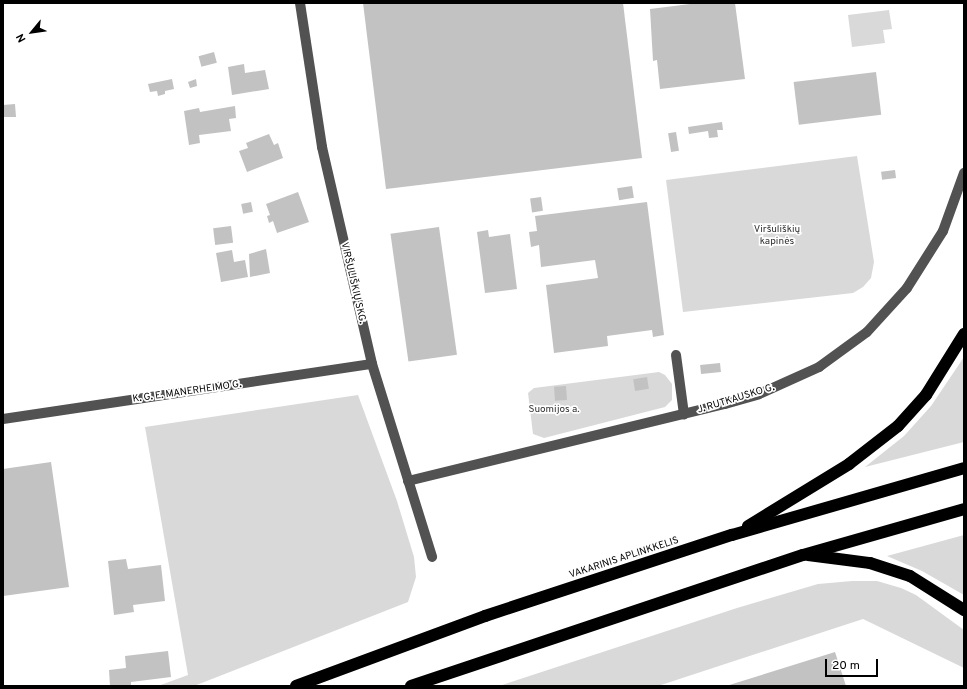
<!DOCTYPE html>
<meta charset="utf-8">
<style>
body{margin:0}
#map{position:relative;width:967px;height:689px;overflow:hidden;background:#fff;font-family:Overpass,sans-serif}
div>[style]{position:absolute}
.green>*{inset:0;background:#d9d9d9}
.building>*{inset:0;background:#c2c2c2;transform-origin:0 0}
.minor>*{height:10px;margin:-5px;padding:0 5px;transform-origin:5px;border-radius:5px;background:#525252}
.highway>*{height:12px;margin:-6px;padding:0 6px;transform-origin:6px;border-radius:6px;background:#000}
span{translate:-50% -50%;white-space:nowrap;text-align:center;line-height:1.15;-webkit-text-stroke:3.5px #fff;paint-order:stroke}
.park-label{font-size:10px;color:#303030}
.street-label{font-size:10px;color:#000}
.frame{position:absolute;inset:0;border:4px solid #000;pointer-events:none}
.north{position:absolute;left:12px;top:12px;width:40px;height:40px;-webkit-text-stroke:3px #fff;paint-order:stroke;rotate:241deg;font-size:11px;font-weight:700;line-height:16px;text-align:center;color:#000}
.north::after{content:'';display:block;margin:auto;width:14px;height:18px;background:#000;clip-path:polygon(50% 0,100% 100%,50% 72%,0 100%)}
.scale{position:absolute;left:825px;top:659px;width:53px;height:18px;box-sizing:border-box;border:2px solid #000;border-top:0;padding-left:5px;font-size:12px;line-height:14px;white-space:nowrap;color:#000;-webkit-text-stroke:3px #fff;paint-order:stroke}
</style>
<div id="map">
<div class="green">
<i style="clip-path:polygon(889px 10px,892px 29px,883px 30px,885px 43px,852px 47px,848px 15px)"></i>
<i style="clip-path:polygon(857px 156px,874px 262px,871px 278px,863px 287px,853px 293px,683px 312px,666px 180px)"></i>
<i style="clip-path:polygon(964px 357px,964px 442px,865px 467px,904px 436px,931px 406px)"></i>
<i style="clip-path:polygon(659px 372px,665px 375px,672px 384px,672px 400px,665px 407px,544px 438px,533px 434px,528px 393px,534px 388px)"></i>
<i style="clip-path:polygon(358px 395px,397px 501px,414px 557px,416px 577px,408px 602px,194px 686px,158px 686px,188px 675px,145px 427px)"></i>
<i style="clip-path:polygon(964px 535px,964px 595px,922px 571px,887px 556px)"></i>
<i style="clip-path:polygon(852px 581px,877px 581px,901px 588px,916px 595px,964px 630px,964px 668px,863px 619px,658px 686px,499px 686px,737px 608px,818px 584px)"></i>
</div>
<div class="building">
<i style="clip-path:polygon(363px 3px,623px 3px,642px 158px,386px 189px)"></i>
<i style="clip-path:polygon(698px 3px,735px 3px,745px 79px,660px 89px,657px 60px,653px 61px,650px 9px)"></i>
<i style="left:214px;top:52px;width:11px;height:16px;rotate:75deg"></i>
<i style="clip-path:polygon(244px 64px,245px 73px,265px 70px,269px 89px,232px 95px,228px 67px)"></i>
<i style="left:876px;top:72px;width:43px;height:83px;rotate:83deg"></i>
<i style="clip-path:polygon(172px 79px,174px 89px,165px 91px,165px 94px,158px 96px,157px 91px,150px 92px,148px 84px)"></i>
<i style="clip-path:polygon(196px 79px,197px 86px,190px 88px,188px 82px)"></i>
<i style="clip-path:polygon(15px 104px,16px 117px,3px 117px,3px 105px)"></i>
<i style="clip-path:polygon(235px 106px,236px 118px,229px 119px,231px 131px,199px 135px,200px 143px,189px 145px,184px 111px,199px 108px,200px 112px)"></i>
<i style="clip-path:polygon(722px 122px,723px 130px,717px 130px,718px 137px,709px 138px,708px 131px,689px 134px,688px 127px)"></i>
<i style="left:676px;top:132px;width:19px;height:8px;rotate:81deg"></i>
<i style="clip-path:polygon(269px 134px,274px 145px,278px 143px,283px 158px,247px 172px,239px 151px,248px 148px,246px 143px)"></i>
<i style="left:895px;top:170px;width:8px;height:14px;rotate:83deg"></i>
<i style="left:632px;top:186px;width:12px;height:15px;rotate:81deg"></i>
<i style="clip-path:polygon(298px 192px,309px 222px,277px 233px,273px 221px,269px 223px,267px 216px,270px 215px,266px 204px)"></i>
<i style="left:541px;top:197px;width:14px;height:11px;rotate:82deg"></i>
<i style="left:251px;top:202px;width:10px;height:10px;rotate:79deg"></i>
<i style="clip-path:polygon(647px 202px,664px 335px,653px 337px,652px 330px,607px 336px,608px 346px,554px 353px,546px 285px,598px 278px,595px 260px,541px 267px,539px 245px,531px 247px,529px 232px,537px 231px,535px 216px)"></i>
<i style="left:231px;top:226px;width:17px;height:18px;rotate:83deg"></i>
<i style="left:439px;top:227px;width:129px;height:49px;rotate:82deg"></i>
<i style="clip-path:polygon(488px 230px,489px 237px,510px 234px,517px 289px,485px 293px,477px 232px)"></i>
<i style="clip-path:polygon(266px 249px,270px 273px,250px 277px,249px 254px)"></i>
<i style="clip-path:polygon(232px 250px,234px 262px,245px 260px,248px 277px,221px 282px,216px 253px)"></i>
<i style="left:720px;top:363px;width:9px;height:20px;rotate:84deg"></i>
<i style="left:647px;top:377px;width:12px;height:14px;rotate:81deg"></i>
<i style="left:566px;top:386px;width:14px;height:12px;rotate:86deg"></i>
<i style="clip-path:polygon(51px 462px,69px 587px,3px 596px,3px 469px)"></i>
<i style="clip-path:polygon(126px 559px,128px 569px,161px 565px,165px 601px,133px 605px,134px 612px,114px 615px,108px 561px)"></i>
<i style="clip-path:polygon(168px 651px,171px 677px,131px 682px,131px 686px,110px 686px,109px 670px,126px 668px,125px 656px)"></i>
<i style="clip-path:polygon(835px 652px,846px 686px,726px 686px)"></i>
</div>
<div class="minor">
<i style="left:300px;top:3px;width:146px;rotate:81.3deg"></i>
<i style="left:322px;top:147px;width:223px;rotate:77deg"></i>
<i style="left:372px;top:364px;width:202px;rotate:72.7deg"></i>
<i style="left:676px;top:355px;width:60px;rotate:82.3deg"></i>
<i style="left:3px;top:419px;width:373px;rotate:-8.5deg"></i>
<i style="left:408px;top:481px;width:326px;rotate:-13.7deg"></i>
<i style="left:725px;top:404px;width:35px;rotate:-16deg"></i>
<i style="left:759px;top:394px;width:66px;rotate:-24.2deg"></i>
<i style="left:819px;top:367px;width:59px;rotate:-36.1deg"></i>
<i style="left:867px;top:332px;width:59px;rotate:-47.7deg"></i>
<i style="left:907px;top:288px;width:67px;rotate:-57.7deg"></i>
<i style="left:943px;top:231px;width:62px;rotate:-70.1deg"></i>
</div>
<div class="highway">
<i style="left:748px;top:526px;width:119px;rotate:-31.5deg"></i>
<i style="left:849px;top:464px;width:62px;rotate:-37.8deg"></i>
<i style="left:898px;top:426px;width:42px;rotate:-47.9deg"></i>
<i style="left:926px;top:395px;width:72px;rotate:-58.1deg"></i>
<i style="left:808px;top:555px;width:63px;rotate:7.4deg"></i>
<i style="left:870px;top:563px;width:42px;rotate:18deg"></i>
<i style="left:910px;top:576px;width:64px;rotate:32.2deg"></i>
<i style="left:296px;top:686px;width:202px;rotate:-20.3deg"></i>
<i style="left:485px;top:616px;width:260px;rotate:-18.2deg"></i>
<i style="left:732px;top:535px;width:241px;rotate:-16.1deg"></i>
<i style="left:411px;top:686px;width:413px;rotate:-18.5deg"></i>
<i style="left:803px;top:555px;width:167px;rotate:-15.9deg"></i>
</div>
<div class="park-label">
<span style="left:777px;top:235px">Viršuliškių<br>kapinės</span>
<span style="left:554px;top:410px">Suomijos a.</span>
</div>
<div class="street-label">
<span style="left:353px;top:283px;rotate:77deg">VIRŠULIŠKIŲ SKG.</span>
<span style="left:187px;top:392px;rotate:-8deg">K. G. E. MANERHEIMO G.</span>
<span style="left:736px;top:399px;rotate:-17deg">J. RUTKAUSKO G.</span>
<span style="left:624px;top:558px;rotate:-18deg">VAKARINIS APLINKKELIS</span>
</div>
<div class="frame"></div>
<div class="north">N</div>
<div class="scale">20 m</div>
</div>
